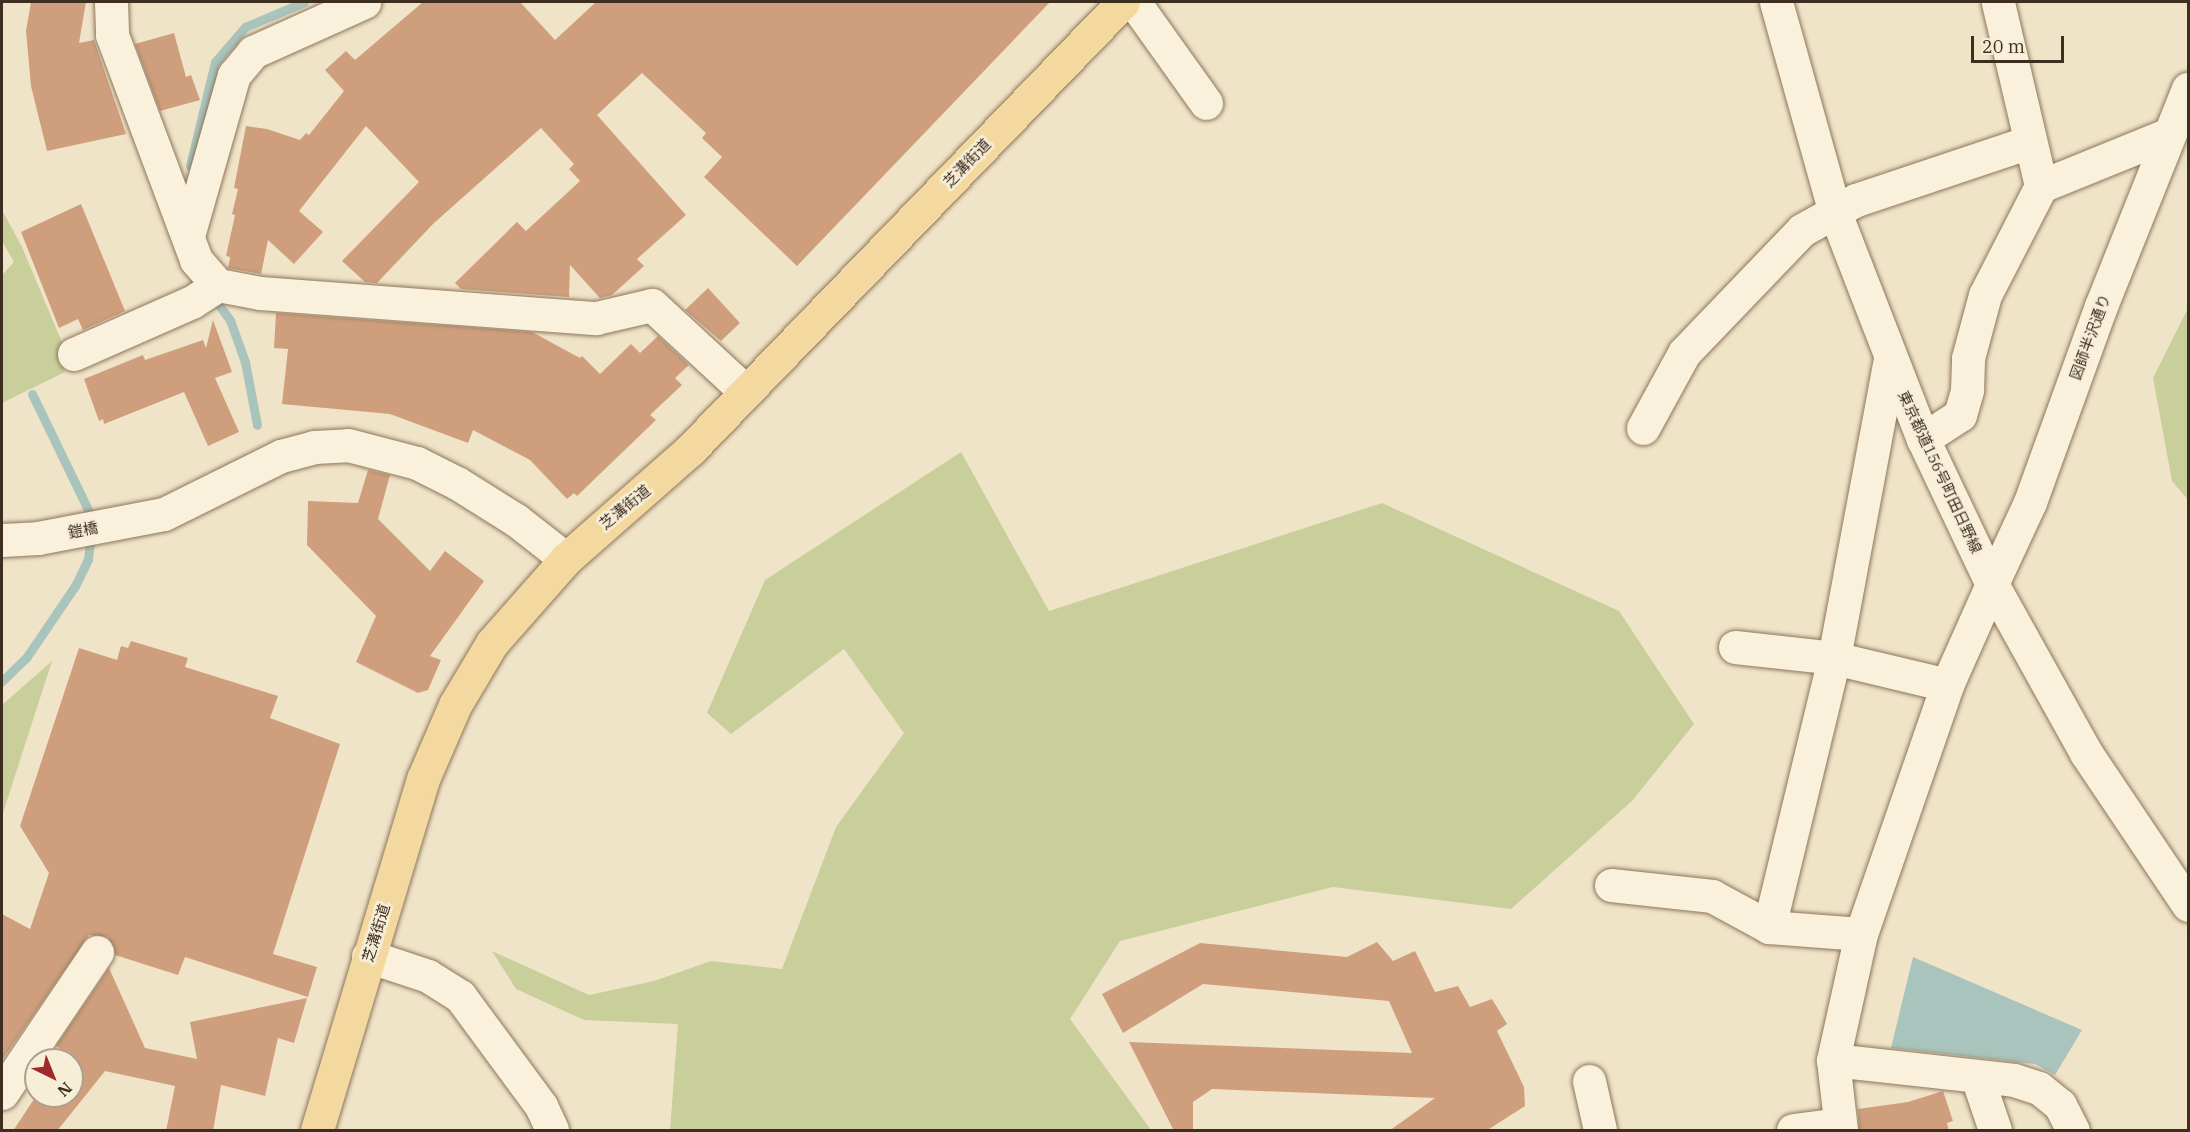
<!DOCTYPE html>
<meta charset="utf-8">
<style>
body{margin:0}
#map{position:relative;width:2190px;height:1132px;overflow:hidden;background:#f0e4c8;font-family:"IBM Plex Serif","Noto Sans JP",serif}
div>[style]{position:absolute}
.green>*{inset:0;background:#c9cf9b}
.water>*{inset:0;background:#a9c4bc}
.stream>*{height:9px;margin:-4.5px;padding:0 4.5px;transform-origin:4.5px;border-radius:4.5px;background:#a9c4bc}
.building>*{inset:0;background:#cf9f7d}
.roads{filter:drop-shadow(0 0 2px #8d765c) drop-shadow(0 0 2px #8d765c)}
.minor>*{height:33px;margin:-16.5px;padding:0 16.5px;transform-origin:16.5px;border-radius:16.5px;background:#faf1dc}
.tertiary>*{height:33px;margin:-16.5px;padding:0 16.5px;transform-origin:16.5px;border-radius:16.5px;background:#faf1dc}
.secondary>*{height:33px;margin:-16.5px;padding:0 16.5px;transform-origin:16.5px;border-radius:16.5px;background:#faf1dc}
.primary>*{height:33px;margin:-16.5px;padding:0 16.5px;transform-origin:16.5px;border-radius:16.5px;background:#f3d9a0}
span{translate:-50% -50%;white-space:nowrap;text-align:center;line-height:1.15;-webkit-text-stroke:5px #f7eed8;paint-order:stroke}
.street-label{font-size:15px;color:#3d2e20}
.frame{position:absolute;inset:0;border:3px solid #3d2e20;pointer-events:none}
.north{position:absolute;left:24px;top:1048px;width:60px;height:60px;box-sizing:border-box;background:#f7eed8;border:2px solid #ada18e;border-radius:50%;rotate:137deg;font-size:16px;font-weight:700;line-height:24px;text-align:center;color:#3d2e20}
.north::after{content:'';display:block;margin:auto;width:21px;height:27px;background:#9e2a2b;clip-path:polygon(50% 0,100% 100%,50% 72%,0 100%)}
.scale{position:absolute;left:1971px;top:36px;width:93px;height:27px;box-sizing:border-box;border:3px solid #3d2e20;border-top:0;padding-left:8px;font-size:18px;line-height:21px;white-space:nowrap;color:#3d2e20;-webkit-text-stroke:4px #f7eed8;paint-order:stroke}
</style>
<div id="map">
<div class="green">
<i style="clip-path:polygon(2px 210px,22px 247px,64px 347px,59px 352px,65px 372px,2px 403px,2px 275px,14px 262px,2px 241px)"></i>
<i style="clip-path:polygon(2188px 308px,2188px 500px,2172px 481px,2153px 378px)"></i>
<i style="clip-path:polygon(961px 452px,1049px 611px,1382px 503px,1619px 611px,1694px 724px,1632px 801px,1511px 909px,1333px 887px,1120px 941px,1070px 1019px,1151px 1130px,670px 1130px,678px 1024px,584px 1020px,516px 989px,492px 951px,589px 995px,654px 981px,711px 961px,782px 969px,836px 827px,904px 733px,844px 649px,731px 734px,707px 713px,765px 580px)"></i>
<i style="clip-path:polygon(52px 661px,2px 816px,2px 705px)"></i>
</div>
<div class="water">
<i style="clip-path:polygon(1913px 957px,2082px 1030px,2055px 1075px,2035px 1064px,1891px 1048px)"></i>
</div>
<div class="stream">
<i style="left:190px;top:166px;width:107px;rotate:-76.5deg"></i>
<i style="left:215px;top:62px;width:46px;rotate:-49.4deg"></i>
<i style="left:245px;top:27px;width:64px;rotate:-23deg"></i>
<i style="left:219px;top:305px;width:19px;rotate:54deg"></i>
<i style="left:230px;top:320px;width:45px;rotate:70.3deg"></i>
<i style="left:245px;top:362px;width:64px;rotate:79.2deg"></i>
<i style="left:2px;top:681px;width:33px;rotate:-44deg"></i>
<i style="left:26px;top:658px;width:87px;rotate:-55.8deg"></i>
<i style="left:75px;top:586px;width:30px;rotate:-64deg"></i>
<i style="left:88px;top:559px;width:39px;rotate:-83deg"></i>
<i style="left:93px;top:520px;width:140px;rotate:-115.8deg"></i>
</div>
<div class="building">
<i style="clip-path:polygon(31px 2px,86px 2px,79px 43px,94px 40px,126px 134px,47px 151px,31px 86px,26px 31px)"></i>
<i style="clip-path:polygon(423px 2px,520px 2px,555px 40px,596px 2px,1050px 2px,797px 266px,704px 177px,722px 157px,702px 138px,706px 133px,642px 73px,597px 115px,686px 215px,637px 259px,644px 266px,612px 295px,600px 298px,570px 265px,569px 297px,461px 289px,455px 283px,517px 222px,526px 231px,580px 181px,569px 169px,574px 164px,541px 128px,434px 223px,377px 283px,365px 282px,342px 261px,419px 182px,366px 126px,299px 211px,323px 232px,294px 264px,268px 240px,261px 274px,228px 268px,230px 257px,226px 256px,235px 215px,232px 214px,238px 189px,234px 188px,246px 126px,267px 129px,300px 140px,306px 133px,309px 135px,344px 91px,325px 70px,346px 51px,355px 60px)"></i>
<i style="clip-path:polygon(174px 33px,186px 77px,191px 75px,200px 100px,160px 111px,135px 44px)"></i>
<i style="clip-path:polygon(81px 204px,125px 311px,83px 330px,78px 319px,59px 328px,21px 232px)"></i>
<i style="clip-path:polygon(708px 288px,740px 323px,721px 341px,685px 310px)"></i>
<i style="clip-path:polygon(276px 313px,532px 332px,580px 358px,582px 356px,600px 374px,631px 344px,640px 353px,658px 336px,689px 365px,675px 378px,682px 385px,650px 415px,656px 420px,577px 496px,574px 493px,567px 499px,530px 460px,473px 430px,468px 443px,390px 414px,282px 404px,288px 349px,274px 348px)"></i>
<i style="clip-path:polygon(213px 320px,232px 372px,215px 378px,239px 432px,208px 446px,184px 392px,104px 424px,103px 419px,99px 421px,84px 379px,143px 355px,145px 360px,203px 340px,206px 348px)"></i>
<i style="clip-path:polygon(368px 470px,390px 475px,378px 519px,430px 571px,445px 551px,484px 581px,430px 656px,441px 660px,428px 690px,418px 693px,356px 662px,376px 616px,307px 545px,308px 501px,358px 503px)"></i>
<i style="clip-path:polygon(131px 641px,188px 658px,185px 667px,278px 696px,270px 718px,340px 744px,273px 954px,317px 967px,308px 997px,185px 957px,178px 975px,115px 955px,108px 937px,89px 935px,2px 1060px,2px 914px,30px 929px,49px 873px,20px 826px,79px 648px,117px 660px,121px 646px,128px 648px)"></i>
<i style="clip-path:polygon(1377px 942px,1393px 961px,1415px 951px,1435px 992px,1458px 986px,1470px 1007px,1492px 999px,1507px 1024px,1497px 1031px,1524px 1087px,1525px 1106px,1486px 1131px,1389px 1131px,1435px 1098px,1212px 1089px,1193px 1102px,1193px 1131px,1174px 1131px,1129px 1042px,1412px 1053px,1389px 1001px,1203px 984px,1123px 1033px,1102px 994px,1200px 943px,1347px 957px)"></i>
<i style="clip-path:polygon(109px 968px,145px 1048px,197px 1059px,190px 1022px,307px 998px,294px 1043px,278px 1038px,265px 1096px,221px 1085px,213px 1131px,166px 1131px,175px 1086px,105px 1071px,57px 1131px,13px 1131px,36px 1096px,72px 1096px,72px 1057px,56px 1046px)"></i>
<i style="clip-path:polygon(1943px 1091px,1953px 1121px,1947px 1123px,1949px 1131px,1859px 1131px,1858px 1109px,1908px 1102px)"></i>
</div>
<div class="roads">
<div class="minor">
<i style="left:111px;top:2px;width:33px;rotate:88deg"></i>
<i style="left:112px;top:35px;width:240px;rotate:69.5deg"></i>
<i style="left:196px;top:260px;width:33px;rotate:49deg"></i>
<i style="left:218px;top:285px;width:43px;rotate:10.8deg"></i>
<i style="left:260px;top:293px;width:337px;rotate:4.3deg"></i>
<i style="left:596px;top:318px;width:57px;rotate:-13.1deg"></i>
<i style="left:652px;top:305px;width:128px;rotate:42.8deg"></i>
<i style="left:1134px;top:2px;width:124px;rotate:54.5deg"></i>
<i style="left:2041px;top:186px;width:138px;rotate:-22.1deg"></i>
<i style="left:188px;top:236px;width:167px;rotate:-74.1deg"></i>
<i style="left:234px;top:75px;width:30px;rotate:-50deg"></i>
<i style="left:253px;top:52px;width:122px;rotate:-24.2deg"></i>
<i style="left:74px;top:354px;width:129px;rotate:-23.8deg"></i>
<i style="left:192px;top:302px;width:31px;rotate:-33deg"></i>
<i style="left:1643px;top:428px;width:85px;rotate:-61.3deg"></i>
<i style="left:1684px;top:353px;width:170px;rotate:-46.2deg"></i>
<i style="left:1802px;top:230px;width:62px;rotate:-29.1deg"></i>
<i style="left:1856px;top:200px;width:182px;rotate:-18.5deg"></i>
<i style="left:1923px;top:439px;width:44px;rotate:-33deg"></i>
<i style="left:1960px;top:415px;width:26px;rotate:-74deg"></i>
<i style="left:1967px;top:390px;width:32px;rotate:-88deg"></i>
<i style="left:1968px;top:358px;width:65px;rotate:-74.9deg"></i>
<i style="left:1985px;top:295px;width:123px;rotate:-62.8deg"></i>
<i style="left:2041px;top:186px;width:189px;rotate:-103.2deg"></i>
<i style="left:1735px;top:647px;width:100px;rotate:6.3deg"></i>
<i style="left:1834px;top:658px;width:116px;rotate:13.4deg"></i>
<i style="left:1611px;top:885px;width:102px;rotate:6.2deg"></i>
<i style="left:1712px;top:896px;width:65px;rotate:28.5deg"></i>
<i style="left:1769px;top:927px;width:92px;rotate:4.4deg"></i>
<i style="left:1769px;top:927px;width:277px;rotate:-76.4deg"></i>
<i style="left:1834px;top:658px;width:304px;rotate:-79.4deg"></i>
<i style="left:368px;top:956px;width:63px;rotate:18.4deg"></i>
<i style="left:428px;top:976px;width:38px;rotate:32deg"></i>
<i style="left:460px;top:996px;width:137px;rotate:53.6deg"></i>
<i style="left:541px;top:1106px;width:26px;rotate:65deg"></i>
<i style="left:1833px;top:1060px;width:182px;rotate:6.3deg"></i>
<i style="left:2014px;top:1080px;width:26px;rotate:18deg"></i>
<i style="left:2039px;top:1088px;width:27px;rotate:39deg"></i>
<i style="left:2060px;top:1105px;width:28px;rotate:63deg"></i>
<i style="left:1977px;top:1077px;width:56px;rotate:71.2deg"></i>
<i style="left:1589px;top:1081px;width:50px;rotate:77.3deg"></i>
<i style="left:2px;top:1093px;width:170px;rotate:-56deg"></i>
<i style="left:1793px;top:1130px;width:47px;rotate:-7.3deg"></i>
<i style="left:1841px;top:1130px;width:70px;rotate:-96.5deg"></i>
<i style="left:1833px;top:1060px;width:129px;rotate:-77.5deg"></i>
<i style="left:1861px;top:934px;width:263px;rotate:-70.9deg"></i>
<i style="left:1947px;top:685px;width:111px;rotate:-66deg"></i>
</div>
<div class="tertiary">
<i style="left:2px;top:540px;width:36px;rotate:-3deg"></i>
<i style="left:38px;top:538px;width:128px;rotate:-10.8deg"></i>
<i style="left:164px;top:514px;width:131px;rotate:-26.4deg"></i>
<i style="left:281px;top:456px;width:34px;rotate:-15deg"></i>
<i style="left:314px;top:447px;width:34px;rotate:-3deg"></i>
<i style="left:348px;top:445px;width:71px;rotate:14.6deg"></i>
<i style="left:417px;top:463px;width:45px;rotate:26.6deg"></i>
<i style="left:457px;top:483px;width:70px;rotate:32.1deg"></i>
<i style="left:516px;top:520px;width:63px;rotate:38deg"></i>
<i style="left:1992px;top:584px;width:90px;rotate:-65.1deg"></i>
<i style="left:2030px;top:502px;width:208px;rotate:-70.1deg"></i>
<i style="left:2101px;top:306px;width:234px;rotate:-68.2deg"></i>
</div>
<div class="secondary">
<i style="left:1776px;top:2px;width:216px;rotate:74.4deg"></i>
<i style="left:1834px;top:210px;width:246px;rotate:68.8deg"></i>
<i style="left:1923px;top:439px;width:161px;rotate:64.6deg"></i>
<i style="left:1992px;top:584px;width:193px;rotate:60.9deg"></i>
<i style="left:2086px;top:753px;width:183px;rotate:56.1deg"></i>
</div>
<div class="primary">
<i style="left:317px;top:1130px;width:367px;rotate:-73.2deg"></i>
<i style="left:423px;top:779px;width:81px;rotate:-66.6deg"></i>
<i style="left:455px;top:705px;width:72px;rotate:-59.2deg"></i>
<i style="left:492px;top:643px;width:112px;rotate:-48.6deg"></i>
<i style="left:566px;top:559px;width:165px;rotate:-41.3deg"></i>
<i style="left:690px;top:450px;width:623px;rotate:-45.98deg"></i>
</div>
</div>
<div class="street-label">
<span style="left:967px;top:163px;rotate:-46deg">芝溝街道</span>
<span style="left:2090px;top:337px;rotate:-70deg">図師半沢通り</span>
<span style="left:1940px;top:472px;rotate:65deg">東京都道156号町田日野線</span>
<span style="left:625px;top:507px;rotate:-39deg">芝溝街道</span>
<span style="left:83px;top:530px;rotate:-11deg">鎧橋</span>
<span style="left:376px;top:933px;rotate:-73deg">芝溝街道</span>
</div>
<div class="frame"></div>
<div class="north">N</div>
<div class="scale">20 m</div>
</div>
